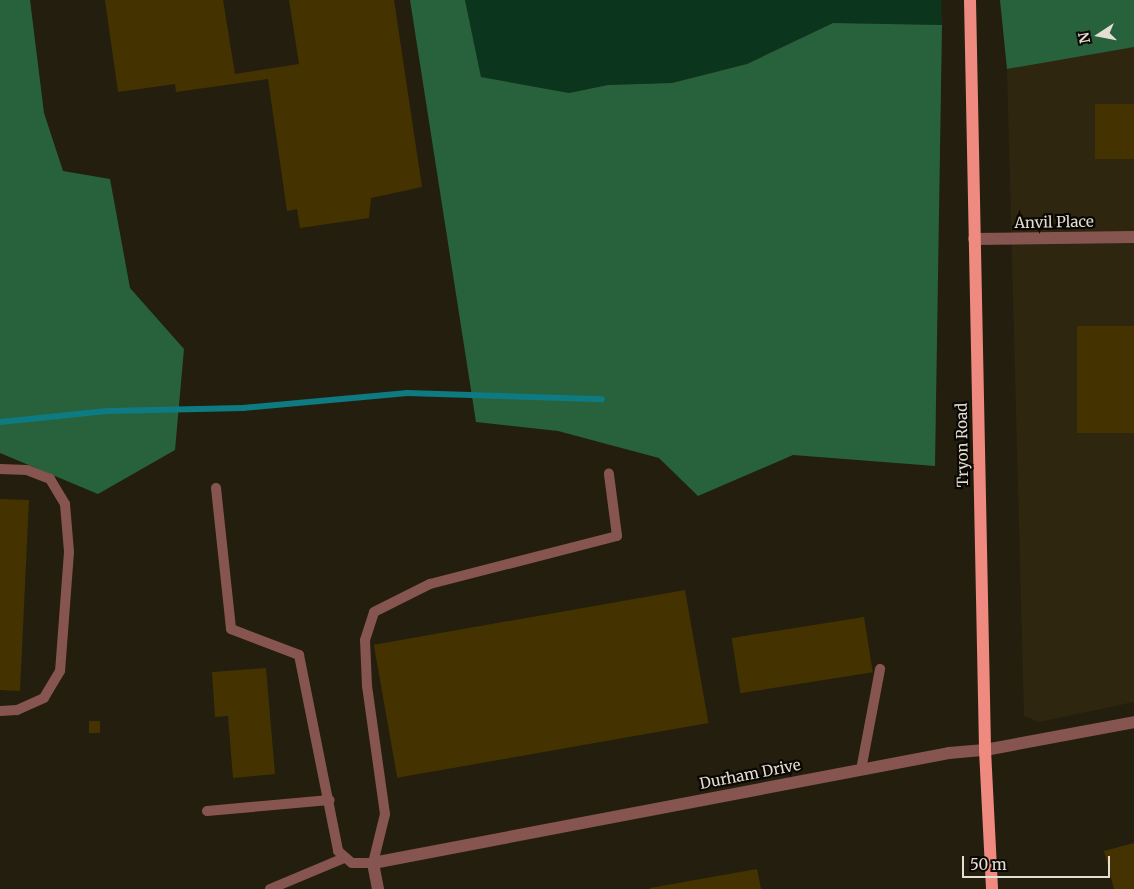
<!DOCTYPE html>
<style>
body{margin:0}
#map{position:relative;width:1134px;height:889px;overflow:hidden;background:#241e0e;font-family:Merriweather,serif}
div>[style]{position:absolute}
.built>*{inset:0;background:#2e260f}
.green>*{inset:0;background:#0c351d}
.forest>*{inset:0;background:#27623d}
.stream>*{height:5.5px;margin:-2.75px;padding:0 2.75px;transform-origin:2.75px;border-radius:2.75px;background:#0e7a82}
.building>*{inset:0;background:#430;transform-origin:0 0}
.service>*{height:10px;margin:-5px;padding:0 5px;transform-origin:5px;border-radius:5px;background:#86554f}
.minor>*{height:12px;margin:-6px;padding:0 6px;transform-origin:6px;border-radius:6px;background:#86554f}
.tertiary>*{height:12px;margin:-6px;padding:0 6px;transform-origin:6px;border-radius:6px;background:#86554f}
.primary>*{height:12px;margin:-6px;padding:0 6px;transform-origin:6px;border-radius:6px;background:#ee8a7f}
span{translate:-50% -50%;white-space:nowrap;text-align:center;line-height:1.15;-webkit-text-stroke:4.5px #0b0803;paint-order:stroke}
.street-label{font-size:15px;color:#e2ded4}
.north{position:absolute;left:1074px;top:10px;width:50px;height:50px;-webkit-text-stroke:4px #0b0803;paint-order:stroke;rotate:259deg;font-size:14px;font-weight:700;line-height:20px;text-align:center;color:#e2ded4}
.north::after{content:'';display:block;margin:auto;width:18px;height:22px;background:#e2ded4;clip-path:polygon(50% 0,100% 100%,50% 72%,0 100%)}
.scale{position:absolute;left:962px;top:856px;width:148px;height:22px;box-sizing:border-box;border:2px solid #e2ded4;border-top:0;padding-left:6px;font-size:15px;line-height:18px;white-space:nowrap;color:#e2ded4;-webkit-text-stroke:4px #0b0803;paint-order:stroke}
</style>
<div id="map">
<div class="built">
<i style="clip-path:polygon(1134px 38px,1134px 702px,1039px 722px,1024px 716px,1007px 69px)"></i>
</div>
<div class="green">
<i style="clip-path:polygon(465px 0,941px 0,942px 25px,833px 23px,747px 64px,672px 83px,608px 85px,569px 93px,481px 77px)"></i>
</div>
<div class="forest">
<i style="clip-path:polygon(0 0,30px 0,44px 113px,63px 171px,110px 179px,130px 288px,184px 349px,175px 450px,98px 494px,0 453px)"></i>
<i style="clip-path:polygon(410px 0,465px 0,481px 77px,569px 93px,608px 85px,672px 83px,747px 64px,833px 23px,942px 25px,935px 466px,793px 455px,698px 496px,659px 458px,558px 431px,476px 422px)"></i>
<i style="clip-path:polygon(1000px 0,1134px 0,1134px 47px,1007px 69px)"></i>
</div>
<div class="stream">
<i style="left:0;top:422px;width:110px;rotate:-5.8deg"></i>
<i style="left:109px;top:411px;width:134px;rotate:-1.3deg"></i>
<i style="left:243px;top:408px;width:165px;rotate:-5.2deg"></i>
<i style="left:407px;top:393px;width:195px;rotate:1.8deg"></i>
</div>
<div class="building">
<i style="clip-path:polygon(105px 0,223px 0,235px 74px,299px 64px,289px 0,394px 0,422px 187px,371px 198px,369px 218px,300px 228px,297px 209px,287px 211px,268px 79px,176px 92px,175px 84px,118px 92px)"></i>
<i style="left:1134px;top:104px;width:55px;height:39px;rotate:90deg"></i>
<i style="left:1134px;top:326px;width:107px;height:57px;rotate:90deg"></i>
<i style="clip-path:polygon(0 499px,29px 500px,20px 691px,0 690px)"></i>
<i style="left:685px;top:590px;width:135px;height:316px;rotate:80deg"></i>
<i style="left:864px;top:617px;width:56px;height:134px;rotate:81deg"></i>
<i style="clip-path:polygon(266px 668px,275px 774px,233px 778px,228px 716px,215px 717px,212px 672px)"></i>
<i style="left:100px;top:721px;width:12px;height:11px;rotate:90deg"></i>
<i style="clip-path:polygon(1134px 843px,1134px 889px,1114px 889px,1104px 851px)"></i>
<i style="clip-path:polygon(757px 869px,761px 889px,650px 889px,650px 888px)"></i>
</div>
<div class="service">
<i style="left:0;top:469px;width:27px;rotate:2deg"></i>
<i style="left:27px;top:470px;width:25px;rotate:21deg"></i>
<i style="left:50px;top:479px;width:29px;rotate:59deg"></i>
<i style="left:65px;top:504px;width:48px;rotate:85.2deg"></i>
<i style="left:69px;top:552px;width:119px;rotate:94.3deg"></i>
<i style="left:60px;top:671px;width:31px;rotate:121deg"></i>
<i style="left:44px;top:698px;width:30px;rotate:156deg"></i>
<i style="left:17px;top:710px;width:17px;rotate:177deg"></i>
<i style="left:216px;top:488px;width:142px;rotate:83.9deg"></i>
<i style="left:231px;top:629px;width:73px;rotate:20.9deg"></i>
<i style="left:299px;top:655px;width:200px;rotate:78.7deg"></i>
<i style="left:338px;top:851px;width:18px;rotate:41deg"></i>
<i style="left:352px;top:863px;width:21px"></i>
<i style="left:373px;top:863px;width:50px;rotate:-76.2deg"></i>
<i style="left:385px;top:814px;width:129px;rotate:-98deg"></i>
<i style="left:367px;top:686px;width:46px;rotate:-92.5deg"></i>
<i style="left:365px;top:640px;width:29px;rotate:-72deg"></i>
<i style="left:374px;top:612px;width:63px;rotate:-26.6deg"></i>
<i style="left:430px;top:584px;width:193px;rotate:-14.4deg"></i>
<i style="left:617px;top:536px;width:63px;rotate:-97.4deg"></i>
<i style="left:861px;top:770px;width:103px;rotate:-79.3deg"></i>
<i style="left:207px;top:811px;width:123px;rotate:-5.1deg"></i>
<i style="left:270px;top:889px;width:80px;rotate:-22.7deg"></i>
</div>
<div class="minor">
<i style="left:974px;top:239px;width:160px;rotate:-0.7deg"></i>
<i style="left:378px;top:889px;width:26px;rotate:-101deg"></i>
<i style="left:373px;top:863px;width:586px;rotate:-10.81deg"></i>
<i style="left:949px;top:753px;width:36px;rotate:-5deg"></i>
</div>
<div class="tertiary">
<i style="left:985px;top:750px;width:152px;rotate:-10.6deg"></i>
</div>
<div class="primary">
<i style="left:970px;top:0;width:750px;rotate:88.85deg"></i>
<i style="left:985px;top:750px;width:139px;rotate:87.1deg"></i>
</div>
<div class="street-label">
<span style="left:1054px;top:222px;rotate:-1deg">Anvil Place</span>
<span style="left:962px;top:445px;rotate:-91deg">Tryon Road</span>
<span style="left:750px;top:774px;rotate:-11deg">Durham Drive</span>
</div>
<div class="north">N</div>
<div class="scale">50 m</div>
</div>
